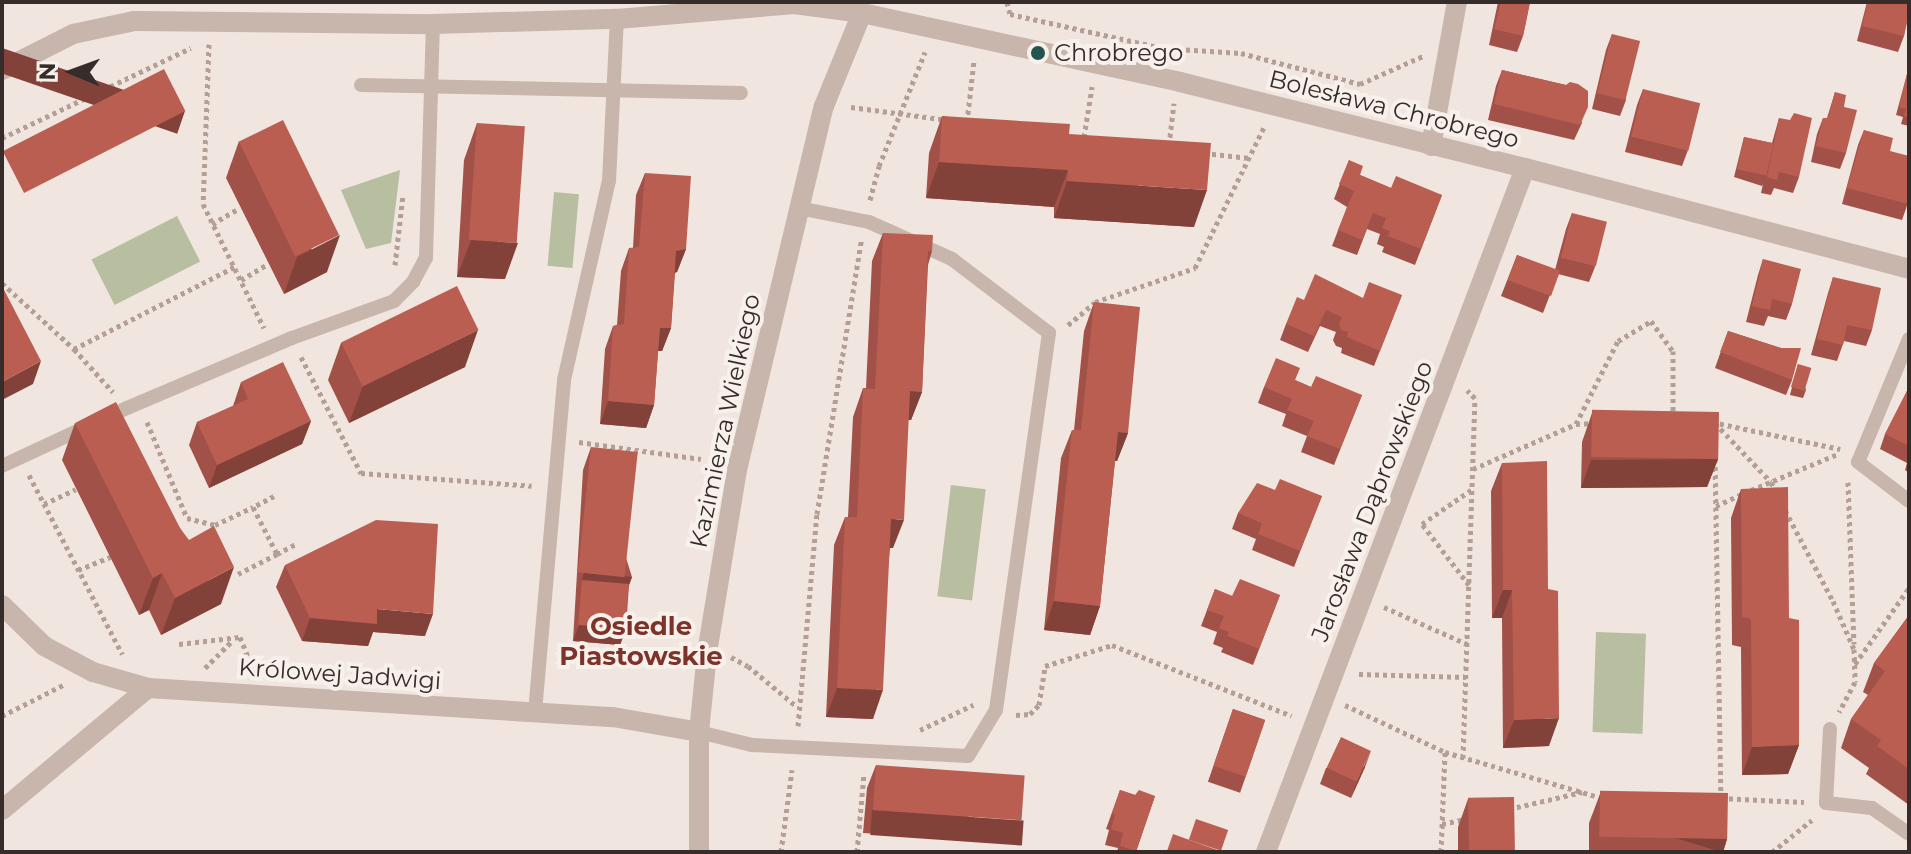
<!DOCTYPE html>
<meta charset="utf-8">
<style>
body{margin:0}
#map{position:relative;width:1911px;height:854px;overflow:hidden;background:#f0e6df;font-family:Montserrat,sans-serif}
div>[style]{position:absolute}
.green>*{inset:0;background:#b8bea0;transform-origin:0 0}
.path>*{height:5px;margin-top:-2.5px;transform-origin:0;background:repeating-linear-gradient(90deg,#b39f96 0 4px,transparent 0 8px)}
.lane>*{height:14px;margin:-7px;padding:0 7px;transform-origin:7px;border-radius:7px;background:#c8b5ab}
.street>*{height:20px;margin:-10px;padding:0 10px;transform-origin:10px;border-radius:10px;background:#c8b5ab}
.wall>*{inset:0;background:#a15147;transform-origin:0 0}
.shaded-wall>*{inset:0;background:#834239;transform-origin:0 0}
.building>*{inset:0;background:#bb5e52;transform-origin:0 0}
.dots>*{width:22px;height:22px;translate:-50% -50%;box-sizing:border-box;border:4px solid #f8f0eb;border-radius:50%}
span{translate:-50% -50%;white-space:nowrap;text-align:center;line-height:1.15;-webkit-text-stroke:8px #f8f0eb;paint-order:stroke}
.poi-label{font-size:24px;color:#362c2a}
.left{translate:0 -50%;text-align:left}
.street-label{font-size:24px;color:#362c2a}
.neighbourhood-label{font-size:26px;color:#7e332a;font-weight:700}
.frame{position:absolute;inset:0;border:4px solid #362c2a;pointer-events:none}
.north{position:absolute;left:32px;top:32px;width:80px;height:80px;-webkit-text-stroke:6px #f8f0eb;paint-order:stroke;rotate:271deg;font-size:22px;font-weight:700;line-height:32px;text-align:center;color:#362c2a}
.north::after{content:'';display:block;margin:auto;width:28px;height:36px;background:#362c2a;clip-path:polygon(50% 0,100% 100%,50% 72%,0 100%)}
</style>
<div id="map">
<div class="green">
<i style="clip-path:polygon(400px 170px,391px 243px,366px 249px,341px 190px)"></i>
<i style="left:554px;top:192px;width:25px;height:74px;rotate:5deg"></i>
<i style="left:177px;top:216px;width:51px;height:96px;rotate:63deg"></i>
<i style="left:951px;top:485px;width:35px;height:112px;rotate:7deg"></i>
<i style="left:1596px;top:632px;width:50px;height:100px;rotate:2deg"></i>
</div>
<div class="path">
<i style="left:1007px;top:2px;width:12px;rotate:76deg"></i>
<i style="left:1010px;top:14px;width:156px;rotate:12.6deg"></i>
<i style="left:1162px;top:48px;width:79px;rotate:3.6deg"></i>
<i style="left:1241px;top:53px;width:123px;rotate:14.6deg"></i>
<i style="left:1360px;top:84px;width:69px;rotate:-24deg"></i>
<i style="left:209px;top:44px;width:160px;rotate:92.1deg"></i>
<i style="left:203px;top:204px;width:138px;rotate:63.8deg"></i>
<i style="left:851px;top:107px;width:98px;rotate:7.6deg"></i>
<i style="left:967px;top:122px;width:61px;rotate:-83.5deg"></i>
<i style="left:1084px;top:137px;width:51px;rotate:-80.9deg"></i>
<i style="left:2px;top:138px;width:209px;rotate:-25.5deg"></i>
<i style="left:1169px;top:145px;width:42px;rotate:-83.2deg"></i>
<i style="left:1204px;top:153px;width:46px;rotate:6.2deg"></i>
<i style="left:870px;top:200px;width:35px;rotate:-75deg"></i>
<i style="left:879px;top:166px;width:123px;rotate:-68deg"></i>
<i style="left:212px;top:224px;width:32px;rotate:-30deg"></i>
<i style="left:395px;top:265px;width:70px;rotate:-83.5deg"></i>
<i style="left:241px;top:280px;width:31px;rotate:-31deg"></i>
<i style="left:2px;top:283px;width:98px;rotate:42.5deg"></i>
<i style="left:74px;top:349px;width:180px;rotate:-27.1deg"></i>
<i style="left:1068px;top:325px;width:35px;rotate:-40deg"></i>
<i style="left:1095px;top:302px;width:106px;rotate:-18.8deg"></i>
<i style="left:1195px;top:268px;width:157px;rotate:-63.9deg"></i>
<i style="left:74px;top:349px;width:58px;rotate:47.8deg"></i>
<i style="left:301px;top:357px;width:131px;rotate:62.7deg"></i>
<i style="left:361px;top:473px;width:171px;rotate:4.3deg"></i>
<i style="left:147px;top:422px;width:104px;rotate:67.4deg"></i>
<i style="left:187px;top:518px;width:29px;rotate:14deg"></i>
<i style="left:215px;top:525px;width:42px;rotate:-25.3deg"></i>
<i style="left:1712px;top:422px;width:131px;rotate:11.9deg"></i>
<i style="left:1715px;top:423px;width:81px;rotate:46.5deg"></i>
<i style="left:1771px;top:482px;width:13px;rotate:63deg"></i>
<i style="left:1576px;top:424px;width:93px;rotate:-63.2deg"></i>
<i style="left:1618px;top:341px;width:39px;rotate:-31deg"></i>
<i style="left:1651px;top:321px;width:37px;rotate:54deg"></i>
<i style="left:1673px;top:351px;width:65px;rotate:90deg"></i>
<i style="left:579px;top:442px;width:123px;rotate:7.9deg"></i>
<i style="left:1715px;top:459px;width:339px;rotate:89deg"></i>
<i style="left:1721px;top:798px;width:83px;rotate:2.8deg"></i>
<i style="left:1473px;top:469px;width:112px;rotate:-23.6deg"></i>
<i style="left:1576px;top:424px;width:18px;rotate:-3deg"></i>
<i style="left:29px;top:475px;width:202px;rotate:62.5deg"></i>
<i style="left:1848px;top:482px;width:162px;rotate:87.9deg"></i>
<i style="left:1751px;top:490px;width:94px;rotate:-22.5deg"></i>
<i style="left:274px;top:496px;width:24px;rotate:152deg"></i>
<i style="left:253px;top:507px;width:53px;rotate:62.9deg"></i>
<i style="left:277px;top:554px;width:21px;rotate:-28deg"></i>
<i style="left:44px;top:504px;width:35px;rotate:-25deg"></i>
<i style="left:1716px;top:506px;width:29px;rotate:-25deg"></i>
<i style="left:1785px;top:510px;width:103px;rotate:62.2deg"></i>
<i style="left:1833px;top:601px;width:52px;rotate:66.4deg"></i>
<i style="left:1854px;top:649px;width:33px;rotate:88deg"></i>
<i style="left:1855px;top:682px;width:34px;rotate:118deg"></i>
<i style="left:78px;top:570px;width:35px;rotate:-22deg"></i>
<i style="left:238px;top:574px;width:44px;rotate:-27.1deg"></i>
<i style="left:1469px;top:585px;width:77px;rotate:-127.6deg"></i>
<i style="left:1422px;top:524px;width:60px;rotate:-34.8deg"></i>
<i style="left:1384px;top:607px;width:91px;rotate:24deg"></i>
<i style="left:179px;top:644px;width:61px;rotate:-6.5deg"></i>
<i style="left:240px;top:637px;width:37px;rotate:68deg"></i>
<i style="left:731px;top:657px;width:19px;rotate:28deg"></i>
<i style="left:748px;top:666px;width:62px;rotate:39.8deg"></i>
<i style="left:1855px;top:664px;width:93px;rotate:-54.6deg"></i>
<i style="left:205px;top:668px;width:38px;rotate:-45deg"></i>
<i style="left:1359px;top:674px;width:107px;rotate:1.6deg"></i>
<i style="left:1345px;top:705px;width:110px;rotate:25.2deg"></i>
<i style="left:1445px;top:752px;width:164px;rotate:16.3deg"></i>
<i style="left:1016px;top:715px;width:14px;rotate:-4deg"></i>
<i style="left:1030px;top:714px;width:13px;rotate:-45deg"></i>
<i style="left:1039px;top:705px;width:39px;rotate:-81deg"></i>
<i style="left:1045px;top:666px;width:70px;rotate:-17.4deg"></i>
<i style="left:1112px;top:645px;width:193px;rotate:21.5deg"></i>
<i style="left:2px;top:716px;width:71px;rotate:-26.9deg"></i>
<i style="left:798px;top:726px;width:213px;rotate:-84.9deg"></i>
<i style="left:817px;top:514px;width:277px;rotate:-80.8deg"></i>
<i style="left:920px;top:730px;width:59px;rotate:-25.3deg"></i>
<i style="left:1463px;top:758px;width:360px;rotate:-88.1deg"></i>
<i style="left:1475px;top:398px;width:11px;rotate:-135deg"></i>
<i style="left:1509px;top:809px;width:75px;rotate:-13.1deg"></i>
<i style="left:1442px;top:824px;width:24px;rotate:-12deg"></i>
<i style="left:781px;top:852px;width:83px;rotate:-82.4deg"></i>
<i style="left:857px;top:852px;width:79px;rotate:-84.9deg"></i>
<i style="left:1441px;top:852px;width:100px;rotate:-87.7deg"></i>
<i style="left:1772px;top:852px;width:51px;rotate:-38.7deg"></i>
</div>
<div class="lane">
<i style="left:361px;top:85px;width:380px;rotate:1.2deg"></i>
<i style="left:1909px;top:339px;width:133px;rotate:112.5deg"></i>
<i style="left:1858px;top:462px;width:64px;rotate:37.4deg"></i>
<i style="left:2px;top:466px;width:138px;rotate:-24.9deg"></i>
<i style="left:127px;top:408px;width:179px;rotate:-23deg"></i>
<i style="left:292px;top:338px;width:109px;rotate:-19.9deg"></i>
<i style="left:394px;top:301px;width:27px;rotate:-45deg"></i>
<i style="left:413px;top:282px;width:27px;rotate:-62deg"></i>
<i style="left:426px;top:258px;width:234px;rotate:-88.3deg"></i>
<i style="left:535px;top:712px;width:333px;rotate:-85deg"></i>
<i style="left:564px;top:380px;width:204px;rotate:-77.3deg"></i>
<i style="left:609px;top:181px;width:162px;rotate:-87.2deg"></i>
<i style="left:1830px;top:729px;width:74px;rotate:93.1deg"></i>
<i style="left:1826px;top:803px;width:46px;rotate:6.2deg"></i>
<i style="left:1872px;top:808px;width:45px;rotate:35.1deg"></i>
<i style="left:699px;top:732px;width:55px;rotate:13.8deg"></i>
<i style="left:752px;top:745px;width:216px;rotate:2.9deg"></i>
<i style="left:968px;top:756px;width:54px;rotate:-58.7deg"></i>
<i style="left:996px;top:710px;width:381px;rotate:-82deg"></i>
<i style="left:1049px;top:333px;width:122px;rotate:-142.7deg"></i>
<i style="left:952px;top:259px;width:91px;rotate:-156deg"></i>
<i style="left:869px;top:222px;width:71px;rotate:-168.7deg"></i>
</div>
<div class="street">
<i style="left:2px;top:70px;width:80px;rotate:-26.9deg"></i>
<i style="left:73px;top:34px;width:62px;rotate:-12deg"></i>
<i style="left:134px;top:21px;width:299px;rotate:0.6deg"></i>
<i style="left:433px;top:24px;width:184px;rotate:-1.6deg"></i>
<i style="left:617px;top:19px;width:178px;rotate:-4.8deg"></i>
<i style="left:794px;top:4px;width:69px;rotate:7.5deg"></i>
<i style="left:862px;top:13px;width:325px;rotate:12.2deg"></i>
<i style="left:1180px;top:82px;width:356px;rotate:14deg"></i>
<i style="left:1525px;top:168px;width:397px;rotate:14.7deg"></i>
<i style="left:1431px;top:146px;width:146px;rotate:-79.8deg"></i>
<i style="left:2px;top:605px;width:59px;rotate:44.3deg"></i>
<i style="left:44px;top:646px;width:55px;rotate:28deg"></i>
<i style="left:93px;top:672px;width:57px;rotate:16.2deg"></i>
<i style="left:148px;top:688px;width:466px;rotate:3.6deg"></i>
<i style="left:613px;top:717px;width:87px;rotate:9.9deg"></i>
<i style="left:2px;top:810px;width:190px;rotate:-39.9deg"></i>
<i style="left:699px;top:852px;width:120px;rotate:-90deg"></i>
<i style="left:699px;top:732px;width:79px;rotate:-84.2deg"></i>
<i style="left:707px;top:653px;width:185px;rotate:-80.7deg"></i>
<i style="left:737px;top:470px;width:374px;rotate:-76.6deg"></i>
<i style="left:824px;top:106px;width:100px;rotate:-67.8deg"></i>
<i style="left:1266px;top:852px;width:731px;rotate:-69.26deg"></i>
</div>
<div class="wall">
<i style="clip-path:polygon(1498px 2px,1530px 2px,1523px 36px,1517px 52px,1489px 45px)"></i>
<i style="clip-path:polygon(1867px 2px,1909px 2px,1904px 36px,1898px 52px,1857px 41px)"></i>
<i style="clip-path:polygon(1612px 34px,1626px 100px,1620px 116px,1592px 109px,1606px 50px)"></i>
<i style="clip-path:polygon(1502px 70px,1566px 85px,1582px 123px,1574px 140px,1488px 120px,1496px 86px)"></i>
<i style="clip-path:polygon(1907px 74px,1909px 75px,1909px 126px,1901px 124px,1903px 117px,1896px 115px)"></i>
<i style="clip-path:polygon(1643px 89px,1688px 150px,1682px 166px,1625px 152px,1637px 105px)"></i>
<i style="clip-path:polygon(1835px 92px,1844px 107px,1846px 153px,1840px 169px,1811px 162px,1817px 134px,1823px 118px,1827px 118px)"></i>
<i style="clip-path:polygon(942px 116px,1069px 134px,1194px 227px,1054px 218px,1054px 207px,926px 198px,929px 153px)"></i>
<i style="clip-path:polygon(1779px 118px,1799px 177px,1793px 193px,1774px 188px,1771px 195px,1761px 193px,1763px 184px,1762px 186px,1734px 177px,1744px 137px,1772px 143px)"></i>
<i style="clip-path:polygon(477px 123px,505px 279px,457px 277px,464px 160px)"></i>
<i style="clip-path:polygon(1864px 130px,1890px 151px,1909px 200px,1902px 220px,1842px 204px,1858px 145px)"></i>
<i style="clip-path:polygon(239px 141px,327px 272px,284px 294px,226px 178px)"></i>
<i style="clip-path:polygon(1349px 160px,1360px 175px,1391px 188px,1442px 195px,1415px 265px,1382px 252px,1384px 247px,1377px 244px,1380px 234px,1367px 229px,1357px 255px,1332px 246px,1347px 207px,1334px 199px)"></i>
<i style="clip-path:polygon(645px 173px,686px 249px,677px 272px,675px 273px,671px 328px,662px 351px,658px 351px,654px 405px,646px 428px,600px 424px,605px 349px,613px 326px,617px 325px,621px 271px,629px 248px,633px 248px,636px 195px)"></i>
<i style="clip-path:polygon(1572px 213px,1595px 267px,1589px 282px,1558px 274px,1543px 313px,1501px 296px,1517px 255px,1555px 270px,1566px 229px)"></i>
<i style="clip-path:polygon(883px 233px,932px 251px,928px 265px,922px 392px,911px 420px,908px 420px,893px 548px,890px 548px,873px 719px,826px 717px,834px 545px,845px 517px,848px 517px,853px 417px,863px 388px,866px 388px,872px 261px)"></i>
<i style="clip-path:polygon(1763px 259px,1792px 304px,1786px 320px,1768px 316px,1764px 326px,1746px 322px,1758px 275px)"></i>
<i style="clip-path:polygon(1833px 277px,1872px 330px,1866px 346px,1844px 341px,1837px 361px,1811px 355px,1828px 293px)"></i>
<i style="clip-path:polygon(1402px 295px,1374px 366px,1341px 353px,1342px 348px,1336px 346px,1333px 340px,1336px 332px,1320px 326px,1308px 352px,1280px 340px,1286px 324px,1304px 300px,1363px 298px)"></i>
<i style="clip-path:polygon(1094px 302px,1128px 433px,1117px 461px,1115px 461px,1100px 606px,1090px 635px,1044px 630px,1061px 458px,1072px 430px,1074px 430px,1084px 331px)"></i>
<i style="clip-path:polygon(1728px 331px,1781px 348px,1792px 380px,1786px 395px,1715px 368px)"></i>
<i style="clip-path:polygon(341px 343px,465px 367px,349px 423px,328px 380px)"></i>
<i style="clip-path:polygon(1798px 364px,1806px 390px,1803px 398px,1790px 395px)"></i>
<i style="clip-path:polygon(1295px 380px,1311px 387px,1362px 395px,1334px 465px,1301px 452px,1307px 436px,1282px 426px,1286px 414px,1258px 403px,1264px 387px)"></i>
<i style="clip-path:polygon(241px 382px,311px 421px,302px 444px,209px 488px,189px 445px,197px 422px,233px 406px)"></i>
<i style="clip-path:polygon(1909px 387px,1909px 473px,1905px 470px,1907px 463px,1880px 449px,1885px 434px)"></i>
<i style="clip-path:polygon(1592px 413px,1718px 459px,1707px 487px,1581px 488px,1582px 442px)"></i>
<i style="clip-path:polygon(75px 423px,180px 528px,221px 604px,161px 635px,149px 610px,139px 615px,62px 460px)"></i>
<i style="clip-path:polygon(591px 447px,632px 577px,629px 584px,626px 629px,620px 645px,573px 641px,583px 470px)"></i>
<i style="clip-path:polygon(1502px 463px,1549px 746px,1503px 748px,1502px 618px,1492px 618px,1491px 491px)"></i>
<i style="clip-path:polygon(1741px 489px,1789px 618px,1799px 745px,1788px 774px,1742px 775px,1741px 647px,1732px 645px,1731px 518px)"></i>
<i style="clip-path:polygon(1275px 490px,1322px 496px,1294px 567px,1252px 550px,1256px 539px,1232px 529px,1238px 513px)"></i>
<i style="clip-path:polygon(285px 565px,425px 636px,373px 632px,368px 646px,302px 641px,276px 587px)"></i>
<i style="clip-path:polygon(1215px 589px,1232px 596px,1280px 595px,1253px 665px,1221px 652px,1223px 648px,1213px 644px,1217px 632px,1201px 626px)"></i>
<i style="clip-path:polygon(1909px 615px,1909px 805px,1866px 774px,1869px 768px,1841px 748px,1851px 719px,1868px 695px,1863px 692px,1874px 663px)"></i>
<i style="left:1233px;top:709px;width:34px;height:77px;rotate:19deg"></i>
<i style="clip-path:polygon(876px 765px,1016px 843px,863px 833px,867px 788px)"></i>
<i style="clip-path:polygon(1365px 767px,1351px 798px,1320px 784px,1326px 768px)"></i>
<i style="clip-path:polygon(1120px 790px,1135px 795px,1155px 796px,1136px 852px,1117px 852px,1118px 848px,1105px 845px,1109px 830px,1106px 829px)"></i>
<i style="clip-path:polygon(1600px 794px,1727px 839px,1723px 852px,1589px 852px,1589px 823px)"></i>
<i style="clip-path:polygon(1468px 799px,1515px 852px,1458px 852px,1458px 827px)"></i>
</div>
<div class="shaded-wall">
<i style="left:185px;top:111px;width:24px;height:204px;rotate:109deg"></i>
<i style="clip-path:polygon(939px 162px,1068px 170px,1054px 207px,926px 198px)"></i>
<i style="clip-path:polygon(1067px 181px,1207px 190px,1194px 227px,1054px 218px)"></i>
<i style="clip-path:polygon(340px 235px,327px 272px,284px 294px,297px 257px)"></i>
<i style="clip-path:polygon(471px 240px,518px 243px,505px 279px,457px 277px)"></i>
<i style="clip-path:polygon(686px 249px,677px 272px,668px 274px,676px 251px)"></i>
<i style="clip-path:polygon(660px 328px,671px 328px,662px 351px,652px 351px)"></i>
<i style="clip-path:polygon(478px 330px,465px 367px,349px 423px,363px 386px)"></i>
<i style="clip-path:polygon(41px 361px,33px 384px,2px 400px,2px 382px)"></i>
<i style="clip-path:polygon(910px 391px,922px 392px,911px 420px,899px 420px)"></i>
<i style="clip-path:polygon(608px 401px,654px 405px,646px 428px,600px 424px)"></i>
<i style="clip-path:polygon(311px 421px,302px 444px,209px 488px,217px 465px)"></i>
<i style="clip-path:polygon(1118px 432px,1128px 433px,1117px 461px,1108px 461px)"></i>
<i style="clip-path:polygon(1718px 459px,1707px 487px,1581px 488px,1591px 460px)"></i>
<i style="clip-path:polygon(891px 519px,904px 520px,893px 548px,881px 548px)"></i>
<i style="clip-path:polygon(234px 567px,221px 604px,161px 635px,175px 598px)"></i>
<i style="clip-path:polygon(162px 573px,149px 610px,139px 615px,153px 578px)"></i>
<i style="clip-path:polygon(584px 573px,632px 577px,624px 600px,582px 580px)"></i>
<i style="clip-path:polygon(1503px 590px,1512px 590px,1502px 618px,1492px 618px)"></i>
<i style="clip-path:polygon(1054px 601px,1100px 606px,1090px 635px,1044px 630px)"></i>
<i style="clip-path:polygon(377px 609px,433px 614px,425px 636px,373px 632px,368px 646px,302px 641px,310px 618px)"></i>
<i style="clip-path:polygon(579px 625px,626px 629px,620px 645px,573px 641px)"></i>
<i style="clip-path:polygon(837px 688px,883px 690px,873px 719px,826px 717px)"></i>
<i style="clip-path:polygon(1559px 718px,1549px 746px,1503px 748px,1514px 720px)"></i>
<i style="clip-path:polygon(1799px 745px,1788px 774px,1742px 775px,1752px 747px)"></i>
<i style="clip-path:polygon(1371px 751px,1365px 767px,1351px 798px,1357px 782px)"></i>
<i style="left:872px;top:810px;width:152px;height:25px;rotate:4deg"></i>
<i style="left:1727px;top:839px;width:14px;height:128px;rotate:107deg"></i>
</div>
<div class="building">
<i style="clip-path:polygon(1501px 2px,1530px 2px,1523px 36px,1494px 29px)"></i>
<i style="clip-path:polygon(1868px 2px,1909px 2px,1909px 14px,1904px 36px,1862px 26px)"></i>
<i style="left:1612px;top:34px;width:29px;height:61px;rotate:14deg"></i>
<i style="left:164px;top:69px;width:47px;height:181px;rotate:63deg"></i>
<i style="clip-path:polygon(1502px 70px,1566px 85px,1570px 82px,1578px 84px,1588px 91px,1588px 107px,1580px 125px,1494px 104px)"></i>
<i style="clip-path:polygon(1907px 74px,1909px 75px,1909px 117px,1904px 116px,1906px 109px,1899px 107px)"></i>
<i style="left:1643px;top:89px;width:59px;height:49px;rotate:14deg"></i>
<i style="clip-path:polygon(1835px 92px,1846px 95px,1844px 107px,1857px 110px,1846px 153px,1816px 146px,1823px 118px,1828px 118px)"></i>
<i style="clip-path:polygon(1794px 113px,1812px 118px,1799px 177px,1779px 172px,1777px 180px,1767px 177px,1779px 118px,1790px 120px)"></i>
<i style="clip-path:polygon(942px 116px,1070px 124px,1069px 134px,1211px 143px,1207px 190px,1067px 181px,1068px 170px,939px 162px)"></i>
<i style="left:283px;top:120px;width:128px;height:49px;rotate:64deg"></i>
<i style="left:477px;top:123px;width:48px;height:117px;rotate:4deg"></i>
<i style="clip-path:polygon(1864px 130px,1893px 138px,1890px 151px,1909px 156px,1909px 200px,1908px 204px,1847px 188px)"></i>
<i style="left:1744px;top:137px;width:30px;height:33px;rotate:12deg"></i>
<i style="clip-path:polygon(1349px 160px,1363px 166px,1360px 175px,1391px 188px,1396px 176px,1442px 195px,1421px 249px,1388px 236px,1390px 231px,1382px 228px,1386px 218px,1373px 213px,1362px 240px,1338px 230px,1354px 191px,1339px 184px)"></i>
<i style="clip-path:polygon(645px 173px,691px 176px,686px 249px,676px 251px,671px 328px,660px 328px,654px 405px,608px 401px,613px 326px,624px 324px,629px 248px,639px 247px)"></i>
<i style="left:1572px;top:213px;width:36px;height:46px;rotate:14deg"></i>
<i style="clip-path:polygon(883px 233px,933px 235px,932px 251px,928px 251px,922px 392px,910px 391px,904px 520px,891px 519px,883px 690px,837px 688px,845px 517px,857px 517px,863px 388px,875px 389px)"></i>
<i style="left:1517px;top:255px;width:46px;height:27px;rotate:20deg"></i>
<i style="clip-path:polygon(1763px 259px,1801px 269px,1792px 304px,1772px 299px,1770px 310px,1752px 306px)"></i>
<i style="clip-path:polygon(1315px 274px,1363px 298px,1369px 282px,1402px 295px,1380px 351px,1347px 337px,1348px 332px,1341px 330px,1339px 324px,1342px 317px,1326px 310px,1314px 336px,1286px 324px,1297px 297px,1304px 300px)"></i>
<i style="clip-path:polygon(1833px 277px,1881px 288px,1872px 330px,1847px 325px,1843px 345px,1817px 339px)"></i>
<i style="clip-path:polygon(2px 286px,41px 361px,2px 382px)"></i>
<i style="left:457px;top:286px;width:49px;height:129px;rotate:64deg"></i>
<i style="clip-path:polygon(1094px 302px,1140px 307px,1128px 433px,1118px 432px,1100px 606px,1054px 601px,1072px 430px,1081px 430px)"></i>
<i style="clip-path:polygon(1728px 331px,1781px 348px,1801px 348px,1792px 380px,1720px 352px)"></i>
<i style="clip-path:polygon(1276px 358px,1300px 368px,1295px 380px,1311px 387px,1316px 376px,1362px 395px,1340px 449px,1307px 436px,1314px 421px,1287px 410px,1292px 399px,1264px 387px)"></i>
<i style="clip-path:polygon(283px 362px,311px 421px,217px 465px,197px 422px,248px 399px,241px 382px)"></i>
<i style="left:1798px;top:364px;width:14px;height:24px;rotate:17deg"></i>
<i style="clip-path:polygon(1909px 387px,1909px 446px,1885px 434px)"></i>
<i style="clip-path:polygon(116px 402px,180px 528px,189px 540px,214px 526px,234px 567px,175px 598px,162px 573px,153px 578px,75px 423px)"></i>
<i style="left:1719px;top:412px;width:47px;height:127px;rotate:91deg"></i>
<i style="left:591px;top:447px;width:47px;height:126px;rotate:6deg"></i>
<i style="clip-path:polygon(1547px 461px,1548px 589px,1558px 591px,1559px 718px,1514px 720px,1512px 590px,1503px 590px,1502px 463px)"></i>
<i style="clip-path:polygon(1280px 479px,1322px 496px,1300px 551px,1258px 534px,1262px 523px,1238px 513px,1257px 483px,1275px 490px)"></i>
<i style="clip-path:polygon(1788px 487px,1789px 618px,1799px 620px,1799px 745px,1752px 747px,1751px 619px,1742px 617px,1741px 489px)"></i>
<i style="clip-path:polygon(376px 520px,438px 524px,433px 614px,377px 609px,377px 624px,310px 618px,285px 565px)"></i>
<i style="clip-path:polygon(1240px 579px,1280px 595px,1259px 649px,1227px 636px,1229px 632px,1219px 628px,1224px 616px,1207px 610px,1215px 589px,1232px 596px)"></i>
<i style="left:582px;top:580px;width:47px;height:45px;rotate:5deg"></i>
<i style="clip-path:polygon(1909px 615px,1909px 769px,1877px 746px,1881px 740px,1851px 719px,1885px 671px,1874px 663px)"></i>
<i style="left:1233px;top:709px;width:34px;height:60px;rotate:19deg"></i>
<i style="left:1341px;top:737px;width:33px;height:34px;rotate:25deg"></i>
<i style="left:876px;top:765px;width:149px;height:45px;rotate:4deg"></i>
<i style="clip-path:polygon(1120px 790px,1135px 795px,1139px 790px,1155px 796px,1136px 851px,1120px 846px,1123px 833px,1111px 829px,1115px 815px,1112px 813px)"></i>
<i style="left:1728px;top:793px;width:46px;height:128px;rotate:91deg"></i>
<i style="left:1514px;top:797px;width:55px;height:46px;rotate:89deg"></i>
<i style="left:1196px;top:819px;width:34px;height:22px;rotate:19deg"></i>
<i style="clip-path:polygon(1173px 834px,1220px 851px,1220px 852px,1167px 851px)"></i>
</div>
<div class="dots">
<i style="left:1038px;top:53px;background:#235451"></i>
</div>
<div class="poi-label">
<span class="left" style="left:1054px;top:53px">Chrobrego</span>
</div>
<div class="street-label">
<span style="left:1394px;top:109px;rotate:14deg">Bolesława Chrobrego</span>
<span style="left:725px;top:421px;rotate:-78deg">Kazimierza Wielkiego</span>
<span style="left:1372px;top:501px;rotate:-69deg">Jarosława Dąbrowskiego</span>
<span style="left:340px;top:674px;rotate:4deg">Królowej Jadwigi</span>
</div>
<div class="neighbourhood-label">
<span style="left:641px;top:642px">Osiedle<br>Piastowskie</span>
</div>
<div class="frame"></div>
<div class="north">N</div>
</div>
